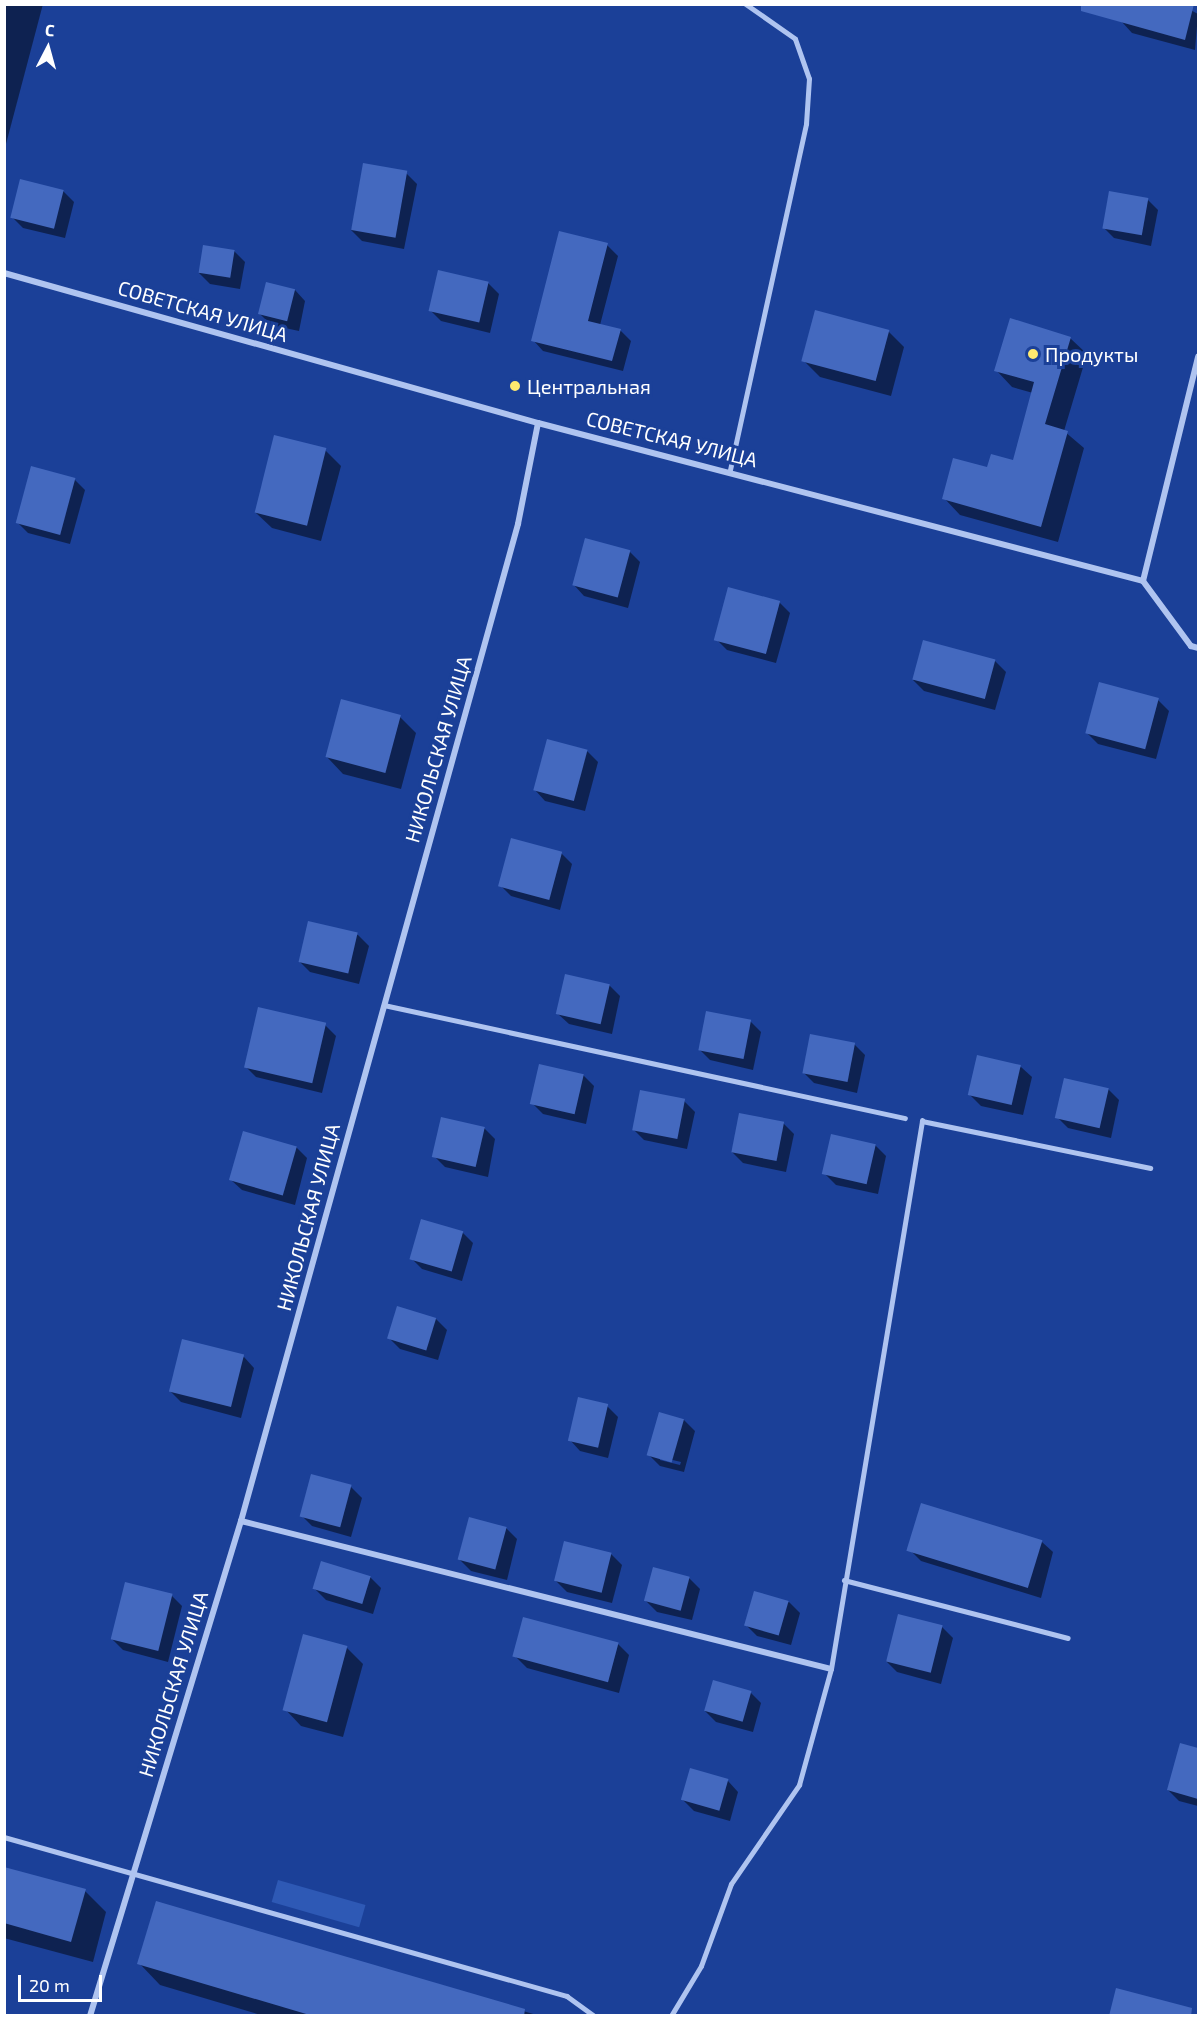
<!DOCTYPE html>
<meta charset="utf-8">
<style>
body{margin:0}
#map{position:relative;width:1203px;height:2020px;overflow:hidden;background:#1b4098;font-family:"Exo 2",sans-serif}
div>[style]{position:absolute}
.green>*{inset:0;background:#2e59b5;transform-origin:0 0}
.shadow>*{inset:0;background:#0007}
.building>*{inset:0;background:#4469bf;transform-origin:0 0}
.lane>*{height:4.5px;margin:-2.25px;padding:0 2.25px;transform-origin:2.25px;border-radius:2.25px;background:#afc4f0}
.street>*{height:6px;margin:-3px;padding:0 3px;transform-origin:3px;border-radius:3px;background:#afc4f0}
.dots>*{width:16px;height:16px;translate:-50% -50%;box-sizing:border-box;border:3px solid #1b4098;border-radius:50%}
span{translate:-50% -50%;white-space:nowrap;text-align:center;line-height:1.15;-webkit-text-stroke:6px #1b4098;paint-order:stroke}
.street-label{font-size:20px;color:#fff}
.poi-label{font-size:20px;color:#fff}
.left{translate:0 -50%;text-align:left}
.frame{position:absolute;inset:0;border:6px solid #fff;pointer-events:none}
.north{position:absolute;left:18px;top:18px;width:60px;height:60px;-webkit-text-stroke:4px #1b4098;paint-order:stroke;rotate:6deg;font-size:16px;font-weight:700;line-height:24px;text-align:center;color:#fff}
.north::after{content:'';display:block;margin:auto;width:21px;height:27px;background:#fff;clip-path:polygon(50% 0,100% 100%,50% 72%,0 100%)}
.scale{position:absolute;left:18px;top:1975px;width:84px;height:27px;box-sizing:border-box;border:3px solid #fff;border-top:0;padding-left:8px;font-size:18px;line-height:21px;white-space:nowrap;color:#fff;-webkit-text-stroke:4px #1b4098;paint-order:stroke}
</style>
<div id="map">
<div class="green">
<i style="left:278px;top:1880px;width:91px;height:23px;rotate:16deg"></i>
</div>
<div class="shadow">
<i style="clip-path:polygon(4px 4px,43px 4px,6px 144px,4px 144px)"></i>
<i style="clip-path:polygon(1179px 4px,1198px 14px,1195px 50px,1132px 33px,1122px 22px)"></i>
<i style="clip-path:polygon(406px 173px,417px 184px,404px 249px,362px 241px,351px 230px)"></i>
<i style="clip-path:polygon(63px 191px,74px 202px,65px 238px,23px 228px,12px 217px)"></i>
<i style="clip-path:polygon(1147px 199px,1158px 210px,1151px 246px,1114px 238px,1103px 227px)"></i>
<i style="clip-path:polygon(607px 245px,618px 256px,600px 325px,620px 330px,631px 341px,623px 371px,543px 351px,533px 340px)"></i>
<i style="clip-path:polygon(234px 251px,245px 262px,240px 289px,210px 284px,199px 273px)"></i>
<i style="clip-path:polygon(488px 283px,499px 294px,490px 333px,441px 321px,430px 310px)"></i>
<i style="clip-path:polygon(295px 290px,305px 301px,299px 331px,271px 325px,260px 314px)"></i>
<i style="clip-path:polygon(888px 331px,904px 347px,891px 396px,820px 377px,803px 360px)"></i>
<i style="clip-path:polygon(1070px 338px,1087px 354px,1064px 431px,1084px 448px,1058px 542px,960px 515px,944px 498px,988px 469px,1014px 462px,1033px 393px,1012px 387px,996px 370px)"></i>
<i style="clip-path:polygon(325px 450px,341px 466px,321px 541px,272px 528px,255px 512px)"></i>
<i style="clip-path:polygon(74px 479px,85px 490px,70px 544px,28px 533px,17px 522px)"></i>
<i style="clip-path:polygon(629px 551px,640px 562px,628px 608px,584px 596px,574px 585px)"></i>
<i style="clip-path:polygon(779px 602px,790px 613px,776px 663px,727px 650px,716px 639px)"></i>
<i style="clip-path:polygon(995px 661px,1006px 672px,995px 710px,924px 691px,913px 680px)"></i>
<i style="clip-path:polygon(1158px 700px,1169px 711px,1156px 759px,1098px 744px,1087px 733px)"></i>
<i style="clip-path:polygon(400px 717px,416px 733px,401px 789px,343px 774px,327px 757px)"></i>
<i style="clip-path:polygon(587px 751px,598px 762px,585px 811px,545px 801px,535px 790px)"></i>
<i style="clip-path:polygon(561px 853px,572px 864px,560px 910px,511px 896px,500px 885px)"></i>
<i style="clip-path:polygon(309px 923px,358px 935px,369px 946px,359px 984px,310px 972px,300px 962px)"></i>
<i style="clip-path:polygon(609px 985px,620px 996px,612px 1034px,569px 1024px,558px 1014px)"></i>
<i style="clip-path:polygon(750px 1021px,761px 1032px,753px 1070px,710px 1060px,699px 1049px)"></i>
<i style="clip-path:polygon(325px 1025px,336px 1036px,322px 1093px,256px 1077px,245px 1066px)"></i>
<i style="clip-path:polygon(854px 1044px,865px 1055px,857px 1093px,814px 1083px,803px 1072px)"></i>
<i style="clip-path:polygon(1021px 1067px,1032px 1077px,1023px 1115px,981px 1106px,970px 1095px)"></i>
<i style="clip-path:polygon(583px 1075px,594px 1086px,586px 1124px,543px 1114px,532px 1103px)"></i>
<i style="clip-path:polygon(1108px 1089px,1119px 1100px,1111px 1138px,1068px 1128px,1057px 1117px)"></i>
<i style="clip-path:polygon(684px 1101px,695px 1112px,687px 1149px,644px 1140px,633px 1129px)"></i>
<i style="clip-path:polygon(783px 1123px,794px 1134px,786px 1172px,743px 1163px,732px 1152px)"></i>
<i style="clip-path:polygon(484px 1128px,495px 1139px,488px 1177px,445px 1167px,434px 1156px)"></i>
<i style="clip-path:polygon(875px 1145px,886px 1156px,878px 1194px,836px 1185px,825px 1174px)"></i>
<i style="clip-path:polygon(296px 1147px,307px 1158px,295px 1205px,242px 1190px,231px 1180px)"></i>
<i style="clip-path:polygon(462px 1232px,473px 1243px,462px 1281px,422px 1269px,411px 1258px)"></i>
<i style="clip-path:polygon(398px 1308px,436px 1319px,447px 1330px,438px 1360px,400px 1349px,389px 1338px)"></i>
<i style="clip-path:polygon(244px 1357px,254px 1368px,241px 1418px,181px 1402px,170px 1391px)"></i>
<i style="clip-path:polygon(607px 1406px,618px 1417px,608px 1458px,580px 1451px,570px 1440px)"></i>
<i style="clip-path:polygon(evenodd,660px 1414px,684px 1420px,695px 1431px,684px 1472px,660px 1466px,649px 1455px,660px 1414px,660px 1457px,681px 1462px,680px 1465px,660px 1460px,660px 1457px)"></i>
<i style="clip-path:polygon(351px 1487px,362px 1498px,351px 1537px,312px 1526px,301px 1515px)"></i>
<i style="clip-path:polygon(506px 1528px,517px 1539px,507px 1580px,471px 1571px,460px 1560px)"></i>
<i style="clip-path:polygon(1042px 1542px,1053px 1552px,1041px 1598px,921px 1561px,910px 1550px)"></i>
<i style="clip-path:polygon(611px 1554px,622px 1565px,612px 1603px,567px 1592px,556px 1581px)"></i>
<i style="clip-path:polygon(370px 1577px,381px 1588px,373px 1614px,326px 1600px,315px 1589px)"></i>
<i style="clip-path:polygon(689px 1578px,700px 1589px,692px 1620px,657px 1612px,646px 1601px)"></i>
<i style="clip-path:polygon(171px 1595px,182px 1606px,168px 1662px,123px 1650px,112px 1639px)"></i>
<i style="clip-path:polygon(789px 1602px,800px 1613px,791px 1645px,757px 1636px,746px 1625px)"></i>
<i style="clip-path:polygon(942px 1627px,953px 1638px,941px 1684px,897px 1672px,886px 1661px)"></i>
<i style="clip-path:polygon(618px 1644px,629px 1655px,619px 1693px,527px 1668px,516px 1657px)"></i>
<i style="clip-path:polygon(346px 1647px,363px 1664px,343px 1737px,301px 1726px,285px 1709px)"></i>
<i style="clip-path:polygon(750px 1692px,761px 1703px,753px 1732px,716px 1722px,705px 1711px)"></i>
<i style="clip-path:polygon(1181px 1745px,1198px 1749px,1198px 1806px,1179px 1801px,1168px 1790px)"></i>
<i style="clip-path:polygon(691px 1770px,728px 1781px,738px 1792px,730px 1821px,694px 1811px,683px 1800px)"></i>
<i style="clip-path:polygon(4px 1868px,85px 1891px,106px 1912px,93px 1962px,4px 1938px)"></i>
<i style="clip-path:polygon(157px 1903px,540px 2016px,264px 2016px,160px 1985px,139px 1963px)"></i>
</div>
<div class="building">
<i style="clip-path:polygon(1081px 4px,1194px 4px,1185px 40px,1081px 11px)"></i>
<i style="left:363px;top:163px;width:45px;height:68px;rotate:10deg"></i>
<i style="left:20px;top:179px;width:45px;height:40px;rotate:14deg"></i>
<i style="left:1109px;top:191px;width:40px;height:38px;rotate:10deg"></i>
<i style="clip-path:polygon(559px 231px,608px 243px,588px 321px,621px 329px,612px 361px,531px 341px)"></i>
<i style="left:203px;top:245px;width:32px;height:28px;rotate:9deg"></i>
<i style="left:438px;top:270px;width:52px;height:42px;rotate:13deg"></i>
<i style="left:266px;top:282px;width:30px;height:33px;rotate:14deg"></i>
<i style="left:815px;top:310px;width:77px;height:53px;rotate:15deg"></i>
<i style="clip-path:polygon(1010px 318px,1071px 337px,1045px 424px,1068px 431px,1041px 527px,942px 499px,953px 458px,987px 467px,991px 454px,1013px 460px,1034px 382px,994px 371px)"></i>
<i style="left:274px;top:435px;width:54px;height:80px;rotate:14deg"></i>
<i style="left:31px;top:466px;width:46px;height:59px;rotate:15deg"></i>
<i style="left:585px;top:538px;width:47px;height:49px;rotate:15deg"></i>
<i style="left:728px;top:587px;width:54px;height:55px;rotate:15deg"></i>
<i style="left:923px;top:640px;width:75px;height:41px;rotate:15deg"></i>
<i style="left:1099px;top:682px;width:62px;height:53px;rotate:15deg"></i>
<i style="left:341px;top:699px;width:62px;height:60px;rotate:15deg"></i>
<i style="left:547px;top:739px;width:42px;height:53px;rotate:15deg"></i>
<i style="left:511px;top:838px;width:53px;height:50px;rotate:15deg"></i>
<i style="left:308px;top:921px;width:51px;height:42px;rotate:13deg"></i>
<i style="left:565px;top:974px;width:46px;height:41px;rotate:13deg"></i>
<i style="left:258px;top:1007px;width:70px;height:62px;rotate:13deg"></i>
<i style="left:706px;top:1011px;width:46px;height:40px;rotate:11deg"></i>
<i style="left:810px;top:1034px;width:46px;height:40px;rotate:11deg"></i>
<i style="left:977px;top:1055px;width:45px;height:41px;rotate:13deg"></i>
<i style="left:539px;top:1064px;width:46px;height:41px;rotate:13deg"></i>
<i style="left:1064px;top:1078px;width:46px;height:41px;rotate:13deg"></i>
<i style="left:640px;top:1090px;width:46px;height:41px;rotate:11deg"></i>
<i style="left:739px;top:1113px;width:46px;height:40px;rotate:11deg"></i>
<i style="left:441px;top:1117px;width:45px;height:41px;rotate:13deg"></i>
<i style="left:243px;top:1131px;width:56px;height:51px;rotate:16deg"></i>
<i style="left:831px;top:1134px;width:46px;height:41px;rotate:13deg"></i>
<i style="left:421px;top:1219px;width:44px;height:42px;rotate:16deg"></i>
<i style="left:397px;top:1306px;width:41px;height:34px;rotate:17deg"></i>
<i style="left:182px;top:1339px;width:64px;height:54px;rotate:14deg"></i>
<i style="left:578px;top:1397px;width:31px;height:45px;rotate:13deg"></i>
<i style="left:659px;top:1412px;width:26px;height:45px;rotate:16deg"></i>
<i style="left:311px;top:1474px;width:42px;height:44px;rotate:15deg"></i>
<i style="left:921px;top:1503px;width:127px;height:50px;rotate:17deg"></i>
<i style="left:469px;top:1517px;width:39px;height:44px;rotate:15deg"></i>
<i style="left:564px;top:1541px;width:49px;height:41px;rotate:14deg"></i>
<i style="left:321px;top:1561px;width:52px;height:29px;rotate:17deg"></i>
<i style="left:653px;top:1567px;width:38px;height:35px;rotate:15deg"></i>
<i style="left:125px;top:1582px;width:49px;height:59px;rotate:14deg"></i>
<i style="left:754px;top:1591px;width:36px;height:36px;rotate:16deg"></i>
<i style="left:898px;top:1614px;width:46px;height:49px;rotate:14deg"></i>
<i style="left:523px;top:1617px;width:99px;height:41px;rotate:15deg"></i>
<i style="left:303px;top:1634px;width:46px;height:79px;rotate:15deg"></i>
<i style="left:713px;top:1680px;width:40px;height:32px;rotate:16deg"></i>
<i style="clip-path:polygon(1180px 1743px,1198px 1748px,1198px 1799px,1167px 1790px)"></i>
<i style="left:690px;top:1768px;width:40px;height:33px;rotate:16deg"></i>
<i style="clip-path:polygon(4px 1867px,86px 1889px,71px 1942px,4px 1923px)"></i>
<i style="clip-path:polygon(156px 1901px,525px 2009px,524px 2016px,313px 2016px,137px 1964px)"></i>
<i style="clip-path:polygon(1116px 1988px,1192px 2008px,1191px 2016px,1109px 2016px)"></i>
</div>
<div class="lane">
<i style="left:730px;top:470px;width:354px;rotate:-77.6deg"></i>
<i style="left:806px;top:124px;width:45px;rotate:-86.2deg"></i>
<i style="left:809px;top:79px;width:42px;rotate:-109.3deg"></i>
<i style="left:795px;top:39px;width:61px;rotate:-145deg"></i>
<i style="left:384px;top:1005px;width:533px;rotate:12.24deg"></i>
<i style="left:844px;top:1580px;width:231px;rotate:14.5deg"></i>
<i style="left:4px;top:1837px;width:585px;rotate:15.77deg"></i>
<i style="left:567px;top:1996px;width:34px;rotate:36deg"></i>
<i style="left:671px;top:2016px;width:58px;rotate:-59deg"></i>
<i style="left:701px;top:1966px;width:87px;rotate:-69.9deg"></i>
<i style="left:731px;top:1884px;width:120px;rotate:-55.5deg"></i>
<i style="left:799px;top:1785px;width:120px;rotate:-74.6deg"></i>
<i style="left:831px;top:1669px;width:556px;rotate:-80.57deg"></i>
<i style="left:922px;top:1121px;width:233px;rotate:11.6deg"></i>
</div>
<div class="street">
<i style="left:4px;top:273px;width:555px;rotate:15.69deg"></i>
<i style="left:538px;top:423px;width:625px;rotate:14.64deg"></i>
<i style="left:1143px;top:581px;width:81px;rotate:53.6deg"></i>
<i style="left:1191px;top:646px;width:7px;rotate:16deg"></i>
<i style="left:1143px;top:581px;width:231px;rotate:-76.2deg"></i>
<i style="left:241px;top:1521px;width:608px;rotate:14.08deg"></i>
<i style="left:90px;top:2016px;width:518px;rotate:-73.04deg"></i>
<i style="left:241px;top:1521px;width:1035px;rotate:-74.47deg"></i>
<i style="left:518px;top:524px;width:103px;rotate:-78.8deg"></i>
</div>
<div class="dots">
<i style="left:1033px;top:354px;background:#ffe96f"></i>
<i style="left:515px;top:386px;background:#ffe96f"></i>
</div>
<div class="street-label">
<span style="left:203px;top:311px;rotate:16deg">СОВЕТСКАЯ УЛИЦА</span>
<span style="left:672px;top:439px;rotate:14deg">СОВЕТСКАЯ УЛИЦА</span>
<span style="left:438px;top:749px;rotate:-74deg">НИКОЛЬСКАЯ УЛИЦА</span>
<span style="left:308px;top:1217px;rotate:-75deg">НИКОЛЬСКАЯ УЛИЦА</span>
<span style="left:173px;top:1684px;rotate:-73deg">НИКОЛЬСКАЯ УЛИЦА</span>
</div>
<div class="poi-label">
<span class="left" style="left:1045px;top:354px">Продукты</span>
<span class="left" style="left:527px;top:386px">Центральная</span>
</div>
<div class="frame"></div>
<div class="north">С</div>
<div class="scale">20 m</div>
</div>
